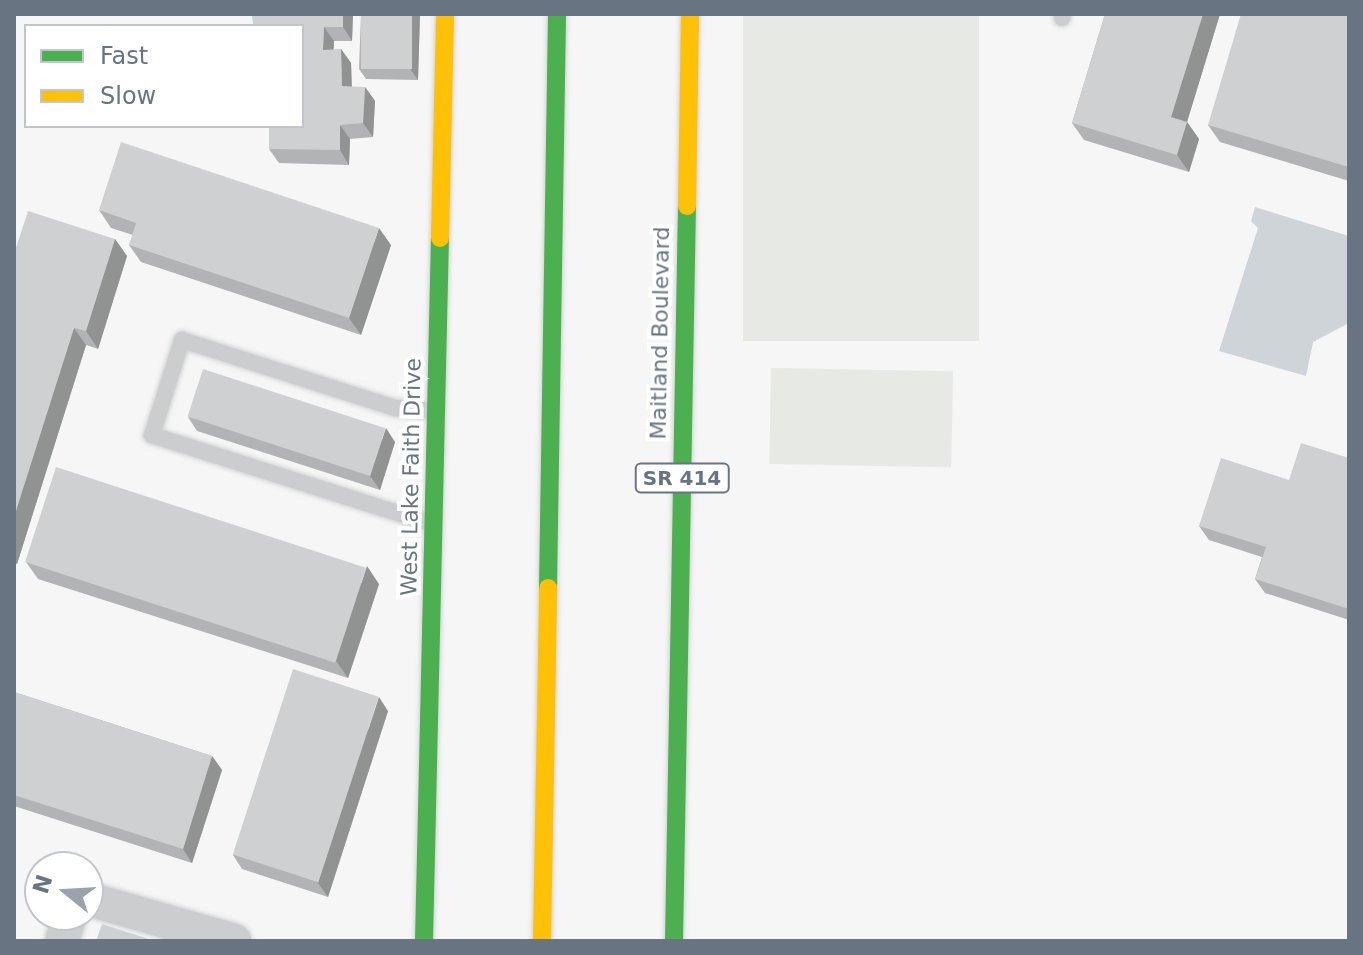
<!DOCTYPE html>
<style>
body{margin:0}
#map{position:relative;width:1363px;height:955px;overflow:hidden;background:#f6f6f6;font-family:"DejaVu Sans",sans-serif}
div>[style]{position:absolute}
.green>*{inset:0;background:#e6e9e4;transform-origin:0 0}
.water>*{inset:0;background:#cfd4d8}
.roads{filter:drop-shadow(0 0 2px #d2d3d4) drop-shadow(0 0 2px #d2d3d4)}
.lane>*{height:16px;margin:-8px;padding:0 8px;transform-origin:8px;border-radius:8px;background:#cccdcf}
.street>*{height:34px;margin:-17px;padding:0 17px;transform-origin:17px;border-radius:17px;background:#cccdcf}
.fast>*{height:18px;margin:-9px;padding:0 9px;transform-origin:9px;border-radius:9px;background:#4caf50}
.slow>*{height:18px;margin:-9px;padding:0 9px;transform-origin:9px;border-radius:9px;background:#ffc107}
.wall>*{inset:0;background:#b2b3b4}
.shaded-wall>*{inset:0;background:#919292}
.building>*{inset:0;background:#cfd0d1;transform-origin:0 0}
span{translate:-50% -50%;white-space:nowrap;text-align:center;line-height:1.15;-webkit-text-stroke:8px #fff;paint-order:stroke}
.shield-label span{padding:2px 6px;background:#fff;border:2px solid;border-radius:6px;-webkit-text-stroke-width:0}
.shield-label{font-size:20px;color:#697483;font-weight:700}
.street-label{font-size:22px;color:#697483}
.frame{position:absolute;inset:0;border:16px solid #697483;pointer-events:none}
.legend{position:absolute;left:24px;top:24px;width:280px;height:104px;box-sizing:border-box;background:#fff;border:2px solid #c3c7cd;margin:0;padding:10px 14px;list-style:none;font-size:24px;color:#697483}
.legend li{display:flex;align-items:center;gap:16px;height:40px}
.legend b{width:40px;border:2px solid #c3c7cd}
.north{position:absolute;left:24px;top:851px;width:80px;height:80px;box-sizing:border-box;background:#fff;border:2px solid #c3c7cd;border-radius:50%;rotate:288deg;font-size:22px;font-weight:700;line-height:32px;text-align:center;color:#697483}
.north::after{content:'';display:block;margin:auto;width:28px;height:36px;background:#9aa2ab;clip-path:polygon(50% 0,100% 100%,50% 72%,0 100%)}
</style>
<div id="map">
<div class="green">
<i style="left:743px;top:14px;width:236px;height:327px"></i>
<i style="left:771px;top:368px;width:182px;height:96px;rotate:1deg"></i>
</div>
<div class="water">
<i style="clip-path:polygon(1255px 207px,1349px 236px,1349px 323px,1313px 342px,1306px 376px,1219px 351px,1258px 228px,1251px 221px)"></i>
</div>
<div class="roads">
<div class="lane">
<i style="left:1062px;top:18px;width:4px;rotate:-76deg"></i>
<i style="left:432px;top:524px;width:294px;rotate:-162.4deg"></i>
<i style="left:152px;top:435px;width:100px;rotate:-72.5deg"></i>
<i style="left:182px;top:340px;width:224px;rotate:17.7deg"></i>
<i style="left:395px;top:408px;width:39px;rotate:4deg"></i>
</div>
<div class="street">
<i style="left:88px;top:899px;width:152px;rotate:16deg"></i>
<i style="left:62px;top:941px;width:27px;rotate:-73deg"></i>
</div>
<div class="fast">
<i style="left:548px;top:588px;width:574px;rotate:-89.1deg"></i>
<i style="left:424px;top:941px;width:703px;rotate:-88.7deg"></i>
<i style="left:674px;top:941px;width:735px;rotate:-88.99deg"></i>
</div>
<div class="slow">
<i style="left:687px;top:206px;width:192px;rotate:-89.1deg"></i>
<i style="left:440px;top:238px;width:224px;rotate:-88.7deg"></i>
<i style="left:542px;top:941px;width:353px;rotate:-89deg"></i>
</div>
</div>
<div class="wall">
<i style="clip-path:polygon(252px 14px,353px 14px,352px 41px,334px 41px,333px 50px,341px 49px,351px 63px,352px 87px,365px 87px,375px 101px,373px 137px,350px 139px,349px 165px,279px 163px,269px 149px,302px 26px)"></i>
<i style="clip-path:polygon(361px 14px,420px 14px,418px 80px,366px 79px,359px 69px)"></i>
<i style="clip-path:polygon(1105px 14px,1220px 14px,1187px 122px,1199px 139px,1189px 172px,1084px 140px,1072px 123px)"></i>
<i style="clip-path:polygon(1349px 14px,1349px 181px,1220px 142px,1208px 125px)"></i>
<i style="clip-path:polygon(99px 210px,391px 245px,361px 335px,141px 262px,129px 245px,133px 235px,111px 228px)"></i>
<i style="clip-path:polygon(115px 239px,127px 256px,98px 349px,86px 345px,17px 564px,14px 563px,14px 254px)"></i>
<i style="clip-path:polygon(188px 417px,395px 442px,380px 490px,197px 431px)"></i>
<i style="clip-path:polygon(1349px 458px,1349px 620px,1265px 593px,1255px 579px,1262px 557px,1209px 540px,1199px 526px,1289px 480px)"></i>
<i style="clip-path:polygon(26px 562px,379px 584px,348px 678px,38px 579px)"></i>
<i style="clip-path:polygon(14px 692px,212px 756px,222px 770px,192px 863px,14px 806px)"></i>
<i style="clip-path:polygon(388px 711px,328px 897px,242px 869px,233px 855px)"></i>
</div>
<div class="shaded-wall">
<i style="clip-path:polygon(343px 14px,353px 14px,352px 41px,343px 27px)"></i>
<i style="clip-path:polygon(412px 14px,420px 14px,418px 80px,411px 70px)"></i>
<i style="clip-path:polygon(1203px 14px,1220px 14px,1187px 122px,1199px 139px,1189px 172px,1177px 155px,1171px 117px)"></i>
<i style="clip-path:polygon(324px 27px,334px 41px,333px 64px,323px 50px)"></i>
<i style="clip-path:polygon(341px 49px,351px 63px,352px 100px,342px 86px)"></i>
<i style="clip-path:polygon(365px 87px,375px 101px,373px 137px,363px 123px)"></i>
<i style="clip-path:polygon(340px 125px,350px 139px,349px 165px,340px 150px)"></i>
<i style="clip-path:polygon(379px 228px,391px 245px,361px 335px,349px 318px)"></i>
<i style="clip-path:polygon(115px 239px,127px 256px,98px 349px,86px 331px)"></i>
<i style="clip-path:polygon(74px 328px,86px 345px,17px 564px,14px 560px,14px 517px)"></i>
<i style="clip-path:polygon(386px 428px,395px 442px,380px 490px,370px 476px)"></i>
<i style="clip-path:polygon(367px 566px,379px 584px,348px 678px,336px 661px)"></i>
<i style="clip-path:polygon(379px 697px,388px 711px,328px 897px,318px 883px)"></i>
<i style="clip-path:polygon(212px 756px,222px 770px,192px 863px,183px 849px)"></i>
</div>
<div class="building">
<i style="clip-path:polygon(252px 14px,343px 14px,343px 27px,324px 27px,323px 50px,341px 49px,342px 86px,365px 87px,363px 123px,340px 125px,340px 150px,269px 149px,269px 126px,302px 126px,302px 26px,253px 26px)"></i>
<i style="left:361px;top:14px;width:51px;height:55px"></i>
<i style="clip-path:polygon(1105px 14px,1203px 14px,1171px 117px,1187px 122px,1177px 155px,1072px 123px)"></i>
<i style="clip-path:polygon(1241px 14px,1349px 14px,1349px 167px,1208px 125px)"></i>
<i style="clip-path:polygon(121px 142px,379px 228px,349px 318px,129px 245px,136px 223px,99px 210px)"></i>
<i style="clip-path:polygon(28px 211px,115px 239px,86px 331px,74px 328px,14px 517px,14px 254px)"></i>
<i style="left:203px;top:369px;width:192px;height:50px;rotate:18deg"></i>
<i style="clip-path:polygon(1301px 443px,1349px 458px,1349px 609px,1255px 579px,1266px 547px,1199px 526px,1221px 458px,1289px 480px)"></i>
<i style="left:56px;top:467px;width:326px;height:100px;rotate:18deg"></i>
<i style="left:293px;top:669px;width:90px;height:195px;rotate:18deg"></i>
<i style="clip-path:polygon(14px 692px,212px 756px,183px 849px,14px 795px)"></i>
<i style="clip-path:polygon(102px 924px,155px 941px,96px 941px)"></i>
</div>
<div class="shield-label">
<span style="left:682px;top:478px">SR 414</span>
</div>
<div class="street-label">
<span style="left:660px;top:333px;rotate:-89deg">Maitland Boulevard</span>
<span style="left:411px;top:477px;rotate:-89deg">West Lake Faith Drive</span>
</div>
<div class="frame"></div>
<ul class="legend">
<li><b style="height:10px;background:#4caf50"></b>Fast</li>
<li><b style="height:10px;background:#ffc107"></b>Slow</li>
</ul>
<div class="north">N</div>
</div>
